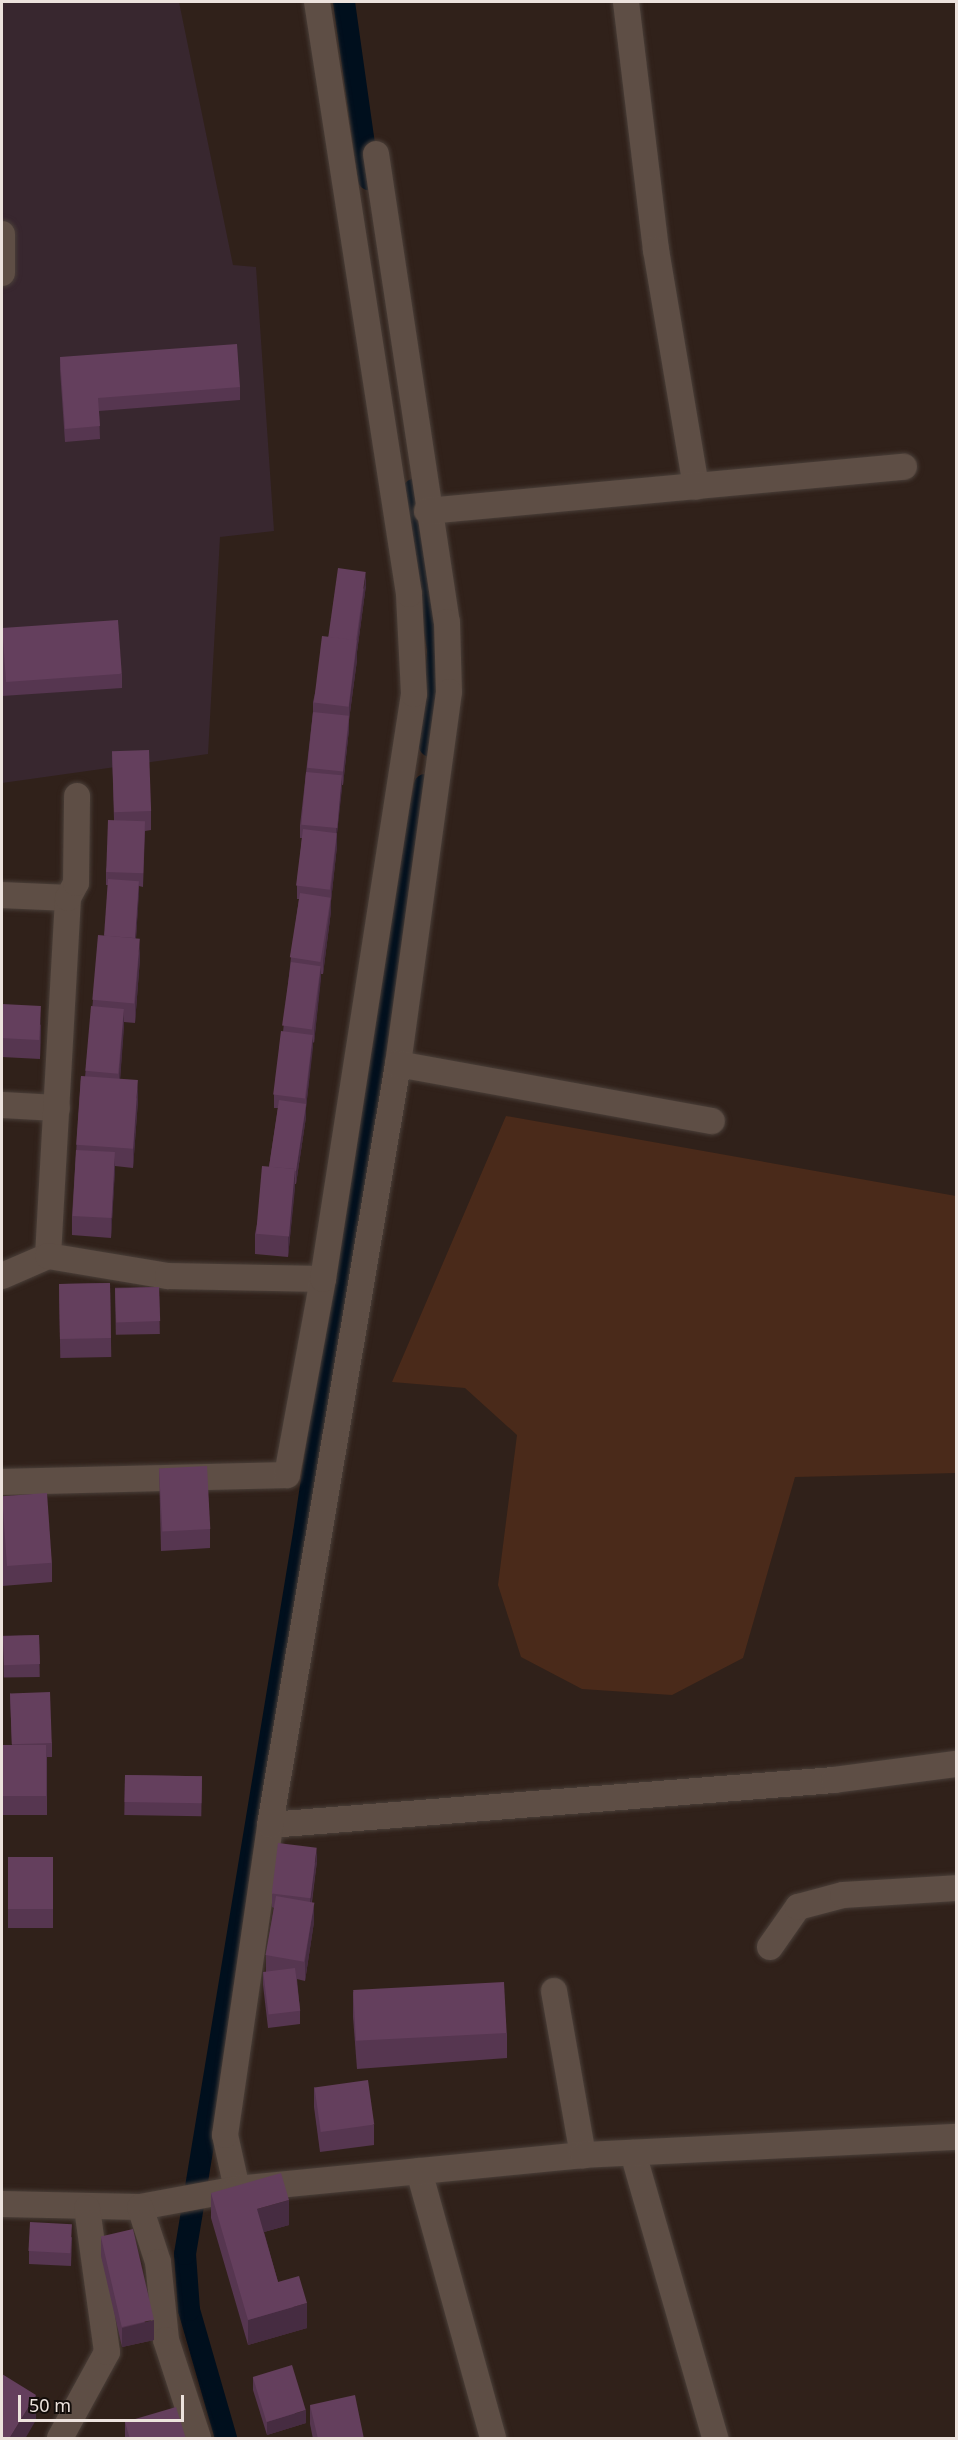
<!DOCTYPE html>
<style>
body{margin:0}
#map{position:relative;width:958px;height:2440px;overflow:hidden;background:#30211a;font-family:"Noto Sans",sans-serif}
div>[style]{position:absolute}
.medical>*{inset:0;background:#38272f}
.green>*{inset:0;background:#4a2a1a}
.canal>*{height:22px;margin:-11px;padding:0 11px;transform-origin:11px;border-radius:11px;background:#000f1d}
.roads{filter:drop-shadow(0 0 2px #4a3f39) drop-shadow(0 0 2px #4a3f39)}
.minor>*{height:26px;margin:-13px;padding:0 13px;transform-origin:13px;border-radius:13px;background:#5e4e45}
.wall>*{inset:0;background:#563650;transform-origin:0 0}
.shaded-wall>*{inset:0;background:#462c41}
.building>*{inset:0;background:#643f5d;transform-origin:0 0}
span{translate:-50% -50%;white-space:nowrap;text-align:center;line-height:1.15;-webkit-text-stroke:6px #130d0a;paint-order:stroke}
.frame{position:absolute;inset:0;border:3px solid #ece2dd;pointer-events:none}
.scale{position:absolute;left:18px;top:2395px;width:166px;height:27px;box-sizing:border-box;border:3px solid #ece2dd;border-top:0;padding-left:8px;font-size:18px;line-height:21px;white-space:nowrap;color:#ece2dd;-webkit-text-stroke:4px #130d0a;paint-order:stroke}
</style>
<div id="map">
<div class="medical">
<i style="clip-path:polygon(2px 2px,179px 2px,233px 265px,256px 267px,274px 531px,220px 537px,208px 754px,2px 783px)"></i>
</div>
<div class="green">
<i style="clip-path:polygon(506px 1116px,956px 1196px,956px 1473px,795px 1477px,743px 1658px,672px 1695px,582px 1689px,521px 1657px,498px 1585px,517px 1435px,465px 1388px,392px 1382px)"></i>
</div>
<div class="canal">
<i style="left:344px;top:2px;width:179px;rotate:82deg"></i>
<i style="left:414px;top:490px;width:163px;rotate:81.5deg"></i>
<i style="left:438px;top:651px;width:95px;rotate:94.8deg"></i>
<i style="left:226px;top:2438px;width:133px;rotate:-106.1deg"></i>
<i style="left:189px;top:2310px;width:56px;rotate:-94.1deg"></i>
<i style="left:185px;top:2254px;width:731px;rotate:-80.63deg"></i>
<i style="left:304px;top:1533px;width:531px;rotate:-81.55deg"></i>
<i style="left:382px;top:1008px;width:227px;rotate:-79.1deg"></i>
</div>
<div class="roads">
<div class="minor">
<i style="left:626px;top:2px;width:250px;rotate:83.1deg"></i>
<i style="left:656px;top:250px;width:240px;rotate:80.4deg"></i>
<i style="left:376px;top:154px;width:473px;rotate:81.4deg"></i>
<i style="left:447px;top:622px;width:70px;rotate:88.4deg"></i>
<i style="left:449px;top:692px;width:375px;rotate:97.8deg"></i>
<i style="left:2px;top:234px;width:39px;rotate:90deg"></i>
<i style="left:427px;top:511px;width:479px;rotate:-5.3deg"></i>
<i style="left:2px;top:895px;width:66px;rotate:2.6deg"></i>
<i style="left:2px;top:1105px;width:55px;rotate:3.1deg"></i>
<i style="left:48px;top:1256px;width:359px;rotate:-86.8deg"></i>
<i style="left:68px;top:898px;width:17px;rotate:-62deg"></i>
<i style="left:76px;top:883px;width:87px;rotate:-89.3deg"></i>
<i style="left:2px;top:1276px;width:50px;rotate:-23.5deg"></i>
<i style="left:48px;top:1256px;width:122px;rotate:9.5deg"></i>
<i style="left:168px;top:1276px;width:155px;rotate:1.1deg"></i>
<i style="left:2px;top:1482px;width:285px;rotate:-1.4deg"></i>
<i style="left:287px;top:1475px;width:199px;rotate:-79.6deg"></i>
<i style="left:323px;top:1279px;width:592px;rotate:-81.16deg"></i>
<i style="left:414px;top:694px;width:100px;rotate:-92.9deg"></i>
<i style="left:409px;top:594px;width:599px;rotate:-98.83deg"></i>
<i style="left:270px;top:1825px;width:566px;rotate:-4.56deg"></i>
<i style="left:834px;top:1780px;width:123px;rotate:-7.5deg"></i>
<i style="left:770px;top:1947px;width:49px;rotate:-55deg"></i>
<i style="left:798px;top:1907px;width:47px;rotate:-14.9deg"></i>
<i style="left:843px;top:1895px;width:113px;rotate:-3.5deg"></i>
<i style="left:554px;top:1991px;width:167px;rotate:80deg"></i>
<i style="left:633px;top:2153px;width:297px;rotate:73.9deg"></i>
<i style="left:419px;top:2171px;width:277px;rotate:74.5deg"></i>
<i style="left:237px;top:2189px;width:55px;rotate:-102.5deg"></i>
<i style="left:225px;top:2135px;width:313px;rotate:-81.7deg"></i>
<i style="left:270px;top:1825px;width:772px;rotate:-80.45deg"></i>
<i style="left:398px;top:1064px;width:319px;rotate:10.3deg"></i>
<i style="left:2px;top:2204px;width:138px;rotate:1.2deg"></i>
<i style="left:140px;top:2207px;width:99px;rotate:-10.5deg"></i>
<i style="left:237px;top:2189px;width:348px;rotate:-5.6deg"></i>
<i style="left:583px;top:2155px;width:373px;rotate:-2.8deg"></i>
<i style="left:140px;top:2207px;width:58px;rotate:71.9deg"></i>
<i style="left:158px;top:2262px;width:78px;rotate:84.1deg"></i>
<i style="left:166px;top:2340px;width:103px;rotate:71.9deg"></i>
<i style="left:60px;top:2438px;width:98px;rotate:-61.3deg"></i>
<i style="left:107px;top:2352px;width:145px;rotate:-97.9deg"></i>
</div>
</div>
<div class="wall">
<i style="clip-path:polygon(60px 357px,240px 387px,240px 400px,99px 411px,100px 439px,65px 442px,60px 370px)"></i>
<i style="clip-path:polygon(366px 585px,357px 652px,357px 660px,349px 720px,349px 729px,343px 785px,342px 785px,337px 833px,337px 846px,331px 901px,331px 911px,323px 974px,321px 974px,314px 1043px,313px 1042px,306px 1108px,306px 1117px,296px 1184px,295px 1184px,288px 1257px,255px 1254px,255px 1234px,269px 1167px,278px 1108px,274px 1108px,274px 1095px,283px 1032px,291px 957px,299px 899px,297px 899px,297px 886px,302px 838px,300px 838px,300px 825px,313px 712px,313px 702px,328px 637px)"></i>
<i style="clip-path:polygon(2px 628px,122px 674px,122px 688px,2px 696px)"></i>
<i style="clip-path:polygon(112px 751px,151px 811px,151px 830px,145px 831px,143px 887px,139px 886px,136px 939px,140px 958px,135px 1023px,124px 1022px,120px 1079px,138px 1100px,133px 1168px,115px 1166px,111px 1238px,72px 1235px,72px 1216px,81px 1076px,85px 1077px,93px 1000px,105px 936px,108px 885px,106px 885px,106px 872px,114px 820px)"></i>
<i style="clip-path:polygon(2px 1004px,41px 1025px,40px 1059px,2px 1057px)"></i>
<i style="left:110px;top:1283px;width:74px;height:51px;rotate:89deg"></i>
<i style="left:159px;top:1287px;width:47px;height:44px;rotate:89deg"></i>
<i style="clip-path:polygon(159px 1468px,210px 1529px,210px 1548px,161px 1551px)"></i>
<i style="clip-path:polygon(2px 1497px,52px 1563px,52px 1582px,2px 1586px)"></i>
<i style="left:39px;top:1635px;width:42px;height:36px;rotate:89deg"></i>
<i style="clip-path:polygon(10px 1693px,52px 1743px,52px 1757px,47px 1757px,47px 1815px,3px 1815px,2px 1745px,12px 1745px)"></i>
<i style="left:125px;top:1775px;width:77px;height:40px;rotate:1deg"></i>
<i style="left:8px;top:1857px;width:45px;height:71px"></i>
<i style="clip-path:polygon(317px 1861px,312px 1902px,314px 1922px,305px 1981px,297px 1979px,300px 2011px,300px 2024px,268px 2028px,263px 1985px,263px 1972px,266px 1972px,266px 1955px,274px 1908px,272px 1907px,272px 1894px)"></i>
<i style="clip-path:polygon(353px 1992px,507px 2033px,507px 2058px,357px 2069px,353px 2017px)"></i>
<i style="clip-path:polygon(314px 2087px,374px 2125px,374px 2145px,320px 2152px,314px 2107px)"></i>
<i style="clip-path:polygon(211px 2193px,289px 2225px,264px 2232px,278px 2282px,307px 2328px,248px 2345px,211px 2218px)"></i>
<i style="clip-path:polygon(72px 2237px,71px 2266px,29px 2264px,29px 2251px)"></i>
<i style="clip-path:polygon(101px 2237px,154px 2340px,122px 2347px,101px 2256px)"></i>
<i style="clip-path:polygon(253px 2377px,306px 2423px,267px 2435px,253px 2390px)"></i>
<i style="clip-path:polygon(310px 2405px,364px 2439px,313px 2439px,310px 2424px)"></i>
<i style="clip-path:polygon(125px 2422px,186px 2439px,125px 2439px)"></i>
</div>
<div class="shaded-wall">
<i style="clip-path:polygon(366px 572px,366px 585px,357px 652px,357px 660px,349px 720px,349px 729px,343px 785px,343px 772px,349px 722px,349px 706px)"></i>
<i style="clip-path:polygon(342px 775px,342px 789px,336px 842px,336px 829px)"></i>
<i style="clip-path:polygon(337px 833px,337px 846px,331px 901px,331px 911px,323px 974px,323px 961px,331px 899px,331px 889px)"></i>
<i style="clip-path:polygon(139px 881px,139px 894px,135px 952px,135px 938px)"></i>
<i style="clip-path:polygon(140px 939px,140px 958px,135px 1023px,135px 1003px)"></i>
<i style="clip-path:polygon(321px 966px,321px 979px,314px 1043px,314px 1030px)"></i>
<i style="clip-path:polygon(41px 1006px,41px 1025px,40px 1059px,40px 1039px)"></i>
<i style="clip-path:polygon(124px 1009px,124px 1028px,119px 1094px,119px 1074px)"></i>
<i style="clip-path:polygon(313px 1035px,313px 1048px,306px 1108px,306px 1117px,296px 1184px,296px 1171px,306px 1106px,306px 1098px)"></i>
<i style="clip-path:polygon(138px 1080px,138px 1100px,133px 1168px,133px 1148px)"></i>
<i style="clip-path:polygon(115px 1152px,115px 1172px,111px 1238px,111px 1218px)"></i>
<i style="clip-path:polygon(295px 1169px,295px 1189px,288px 1257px,288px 1238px)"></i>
<i style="clip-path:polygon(317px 1848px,317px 1861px,310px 1912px,310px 1899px)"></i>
<i style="clip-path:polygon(314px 1903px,314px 1922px,305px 1981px,305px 1961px)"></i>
<i style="clip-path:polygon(289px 2200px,289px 2225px,257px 2234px,257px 2209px)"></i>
<i style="clip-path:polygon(307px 2303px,307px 2328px,248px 2345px,248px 2320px)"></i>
<i style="clip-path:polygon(154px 2320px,154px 2340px,122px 2347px,122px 2328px)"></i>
<i style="clip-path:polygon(36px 2395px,36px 2420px,25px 2439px,9px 2439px)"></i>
<i style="clip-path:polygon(306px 2410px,306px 2423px,267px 2435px,267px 2422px)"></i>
</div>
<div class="building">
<i style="clip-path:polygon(237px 344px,240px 387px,98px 398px,100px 426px,65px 429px,60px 357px)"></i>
<i style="left:338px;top:568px;width:28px;height:70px;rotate:8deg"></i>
<i style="left:118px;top:620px;width:54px;height:116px;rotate:86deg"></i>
<i style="left:322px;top:636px;width:35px;height:67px;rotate:7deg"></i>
<i style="left:313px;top:712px;width:36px;height:56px;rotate:6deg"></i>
<i style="left:149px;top:750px;width:61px;height:37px;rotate:88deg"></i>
<i style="left:306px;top:772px;width:36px;height:53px;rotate:5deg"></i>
<i style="left:108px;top:820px;width:37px;height:52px;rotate:2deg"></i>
<i style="left:303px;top:829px;width:34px;height:57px;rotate:7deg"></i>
<i style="left:108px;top:879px;width:31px;height:57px;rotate:4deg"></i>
<i style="left:300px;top:893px;width:31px;height:65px;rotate:9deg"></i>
<i style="left:98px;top:935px;width:42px;height:65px;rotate:5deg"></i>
<i style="left:291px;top:962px;width:30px;height:64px;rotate:8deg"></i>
<i style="left:2px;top:1004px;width:39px;height:34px;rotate:3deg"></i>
<i style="left:91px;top:1006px;width:33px;height:65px;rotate:5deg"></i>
<i style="left:281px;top:1031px;width:32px;height:64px;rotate:7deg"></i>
<i style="left:81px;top:1076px;width:57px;height:69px;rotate:4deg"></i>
<i style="clip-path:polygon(279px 1100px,306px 1104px,296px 1171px,295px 1171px,295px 1169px,269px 1167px)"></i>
<i style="left:76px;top:1150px;width:39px;height:66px;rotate:3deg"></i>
<i style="left:262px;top:1166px;width:33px;height:68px;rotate:5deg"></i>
<i style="left:110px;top:1283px;width:55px;height:51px;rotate:89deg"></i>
<i style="left:159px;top:1287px;width:34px;height:44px;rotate:88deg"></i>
<i style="left:207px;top:1466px;width:63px;height:48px;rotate:87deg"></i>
<i style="left:47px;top:1493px;width:70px;height:45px;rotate:86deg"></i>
<i style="left:39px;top:1635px;width:29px;height:36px;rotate:88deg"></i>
<i style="left:50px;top:1692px;width:51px;height:40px;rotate:88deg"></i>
<i style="left:2px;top:1745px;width:44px;height:51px"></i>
<i style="left:125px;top:1775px;width:77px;height:27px;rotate:1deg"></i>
<i style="left:278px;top:1843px;width:39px;height:51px;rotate:7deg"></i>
<i style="left:8px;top:1857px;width:45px;height:52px"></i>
<i style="left:276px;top:1896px;width:39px;height:60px;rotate:10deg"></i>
<i style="left:295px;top:1968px;width:43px;height:32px;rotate:83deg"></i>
<i style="left:504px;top:1982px;width:51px;height:151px;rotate:87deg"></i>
<i style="left:368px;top:2080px;width:45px;height:54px;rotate:82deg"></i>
<i style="clip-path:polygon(281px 2173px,289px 2200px,257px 2209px,278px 2282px,299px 2276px,307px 2303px,248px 2320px,211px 2193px)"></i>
<i style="left:30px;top:2222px;width:42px;height:29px;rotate:3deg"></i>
<i style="left:133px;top:2229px;width:93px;height:33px;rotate:77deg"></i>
<i style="left:292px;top:2365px;width:47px;height:41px;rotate:73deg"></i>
<i style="clip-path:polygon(2px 2374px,36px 2395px,9px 2439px,2px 2439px)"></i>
<i style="clip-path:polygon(355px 2395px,364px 2439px,318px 2439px,310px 2405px)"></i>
<i style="clip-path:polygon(176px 2407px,186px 2439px,130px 2439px,125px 2422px)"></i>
</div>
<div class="frame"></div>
<div class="scale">50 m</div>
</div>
